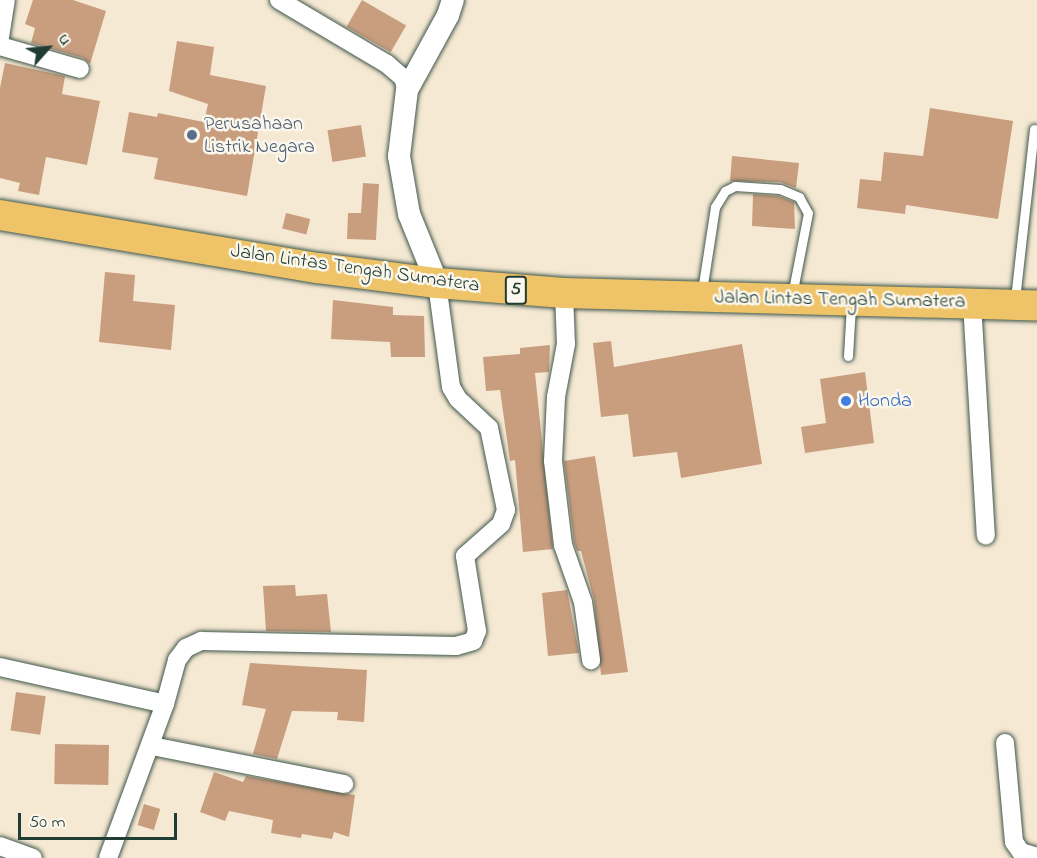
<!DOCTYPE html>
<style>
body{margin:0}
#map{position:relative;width:1037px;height:858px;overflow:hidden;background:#f6e9d3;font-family:"Indie Flower",sans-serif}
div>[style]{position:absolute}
.building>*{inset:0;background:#c99e7f;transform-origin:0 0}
.roads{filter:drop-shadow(0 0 2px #3f574c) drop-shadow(0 0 2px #3f574c)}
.service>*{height:9px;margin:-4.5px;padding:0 4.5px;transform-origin:4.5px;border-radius:4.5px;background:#fff}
.minor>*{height:18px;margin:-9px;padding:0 9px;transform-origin:9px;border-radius:9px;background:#fff}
.tertiary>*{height:22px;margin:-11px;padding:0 11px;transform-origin:11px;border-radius:11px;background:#fff}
.trunk>*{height:30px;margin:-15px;padding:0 15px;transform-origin:15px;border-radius:15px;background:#efc469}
.dots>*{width:16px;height:16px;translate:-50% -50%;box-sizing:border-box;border:3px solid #fbf7ec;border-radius:50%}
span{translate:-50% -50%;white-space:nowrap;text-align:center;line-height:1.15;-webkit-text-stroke:5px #fbf7ec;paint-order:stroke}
.shield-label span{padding:2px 4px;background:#fbf7ec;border:2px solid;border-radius:4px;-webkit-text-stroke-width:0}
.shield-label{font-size:18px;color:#1f3d34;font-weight:700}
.service-label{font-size:20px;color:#4e5e75}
.left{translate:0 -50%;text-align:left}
.street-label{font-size:20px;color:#1f3d34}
.shop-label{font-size:20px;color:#366cbe}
.north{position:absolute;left:18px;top:18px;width:60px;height:60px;-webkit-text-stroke:4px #fbf7ec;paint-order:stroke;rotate:63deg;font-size:16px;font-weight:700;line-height:24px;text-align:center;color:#1f3d34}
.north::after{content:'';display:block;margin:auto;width:21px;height:27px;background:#1f3d34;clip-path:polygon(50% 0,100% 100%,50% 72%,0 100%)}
.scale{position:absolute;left:18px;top:813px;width:159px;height:27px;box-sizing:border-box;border:3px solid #1f3d34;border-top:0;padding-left:8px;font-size:18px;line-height:21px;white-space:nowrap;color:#1f3d34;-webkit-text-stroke:4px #fbf7ec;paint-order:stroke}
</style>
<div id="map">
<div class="building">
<i style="clip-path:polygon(33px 0,73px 0,106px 11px,90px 64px,83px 58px,31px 43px,35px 28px,25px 24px)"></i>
<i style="left:362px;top:0;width:51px;height:31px;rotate:30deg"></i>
<i style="clip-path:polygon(177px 41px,214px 47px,210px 75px,266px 86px,247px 196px,154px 179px,158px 158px,122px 152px,129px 112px,157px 117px,158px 113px,204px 122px,208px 104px,169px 91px)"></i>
<i style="clip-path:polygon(5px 63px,65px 76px,62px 94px,100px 101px,87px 165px,46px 157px,39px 195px,18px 191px,20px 183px,0 178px,0 88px)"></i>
<i style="clip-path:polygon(930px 108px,1013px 121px,998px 219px,906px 205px,905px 214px,857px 208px,860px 179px,881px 181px,884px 152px,923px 156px)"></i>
<i style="left:361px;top:125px;width:32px;height:34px;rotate:81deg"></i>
<i style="clip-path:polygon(732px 156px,799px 163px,796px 188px,780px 182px,730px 181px)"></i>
<i style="clip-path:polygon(363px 183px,379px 184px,376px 240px,347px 239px,348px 213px,361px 213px)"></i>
<i style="clip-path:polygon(753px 194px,778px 196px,794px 202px,795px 229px,752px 226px)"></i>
<i style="left:286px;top:213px;width:25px;height:16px;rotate:14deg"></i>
<i style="clip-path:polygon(105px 272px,135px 275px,133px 301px,175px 305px,171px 350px,99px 342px)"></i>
<i style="clip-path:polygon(333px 300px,393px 307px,393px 315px,424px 316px,425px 357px,391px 357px,390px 342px,331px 339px)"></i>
<i style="clip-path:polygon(611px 341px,614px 367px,742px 344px,762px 464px,681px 478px,677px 452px,633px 457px,628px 414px,601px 417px,593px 343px)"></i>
<i style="clip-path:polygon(550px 345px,549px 372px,535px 373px,553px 549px,523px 552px,515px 460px,510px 461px,500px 390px,486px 391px,483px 357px,520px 354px,520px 348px)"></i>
<i style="clip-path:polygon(865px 372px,874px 443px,805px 453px,801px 427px,826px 423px,820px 379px)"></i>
<i style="clip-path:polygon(595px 456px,628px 672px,601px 675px,594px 600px,581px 551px,577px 551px,574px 542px,564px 461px)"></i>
<i style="clip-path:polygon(295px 585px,296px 596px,327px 594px,331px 632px,266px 631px,263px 586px)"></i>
<i style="clip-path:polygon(567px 590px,579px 653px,548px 656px,542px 593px)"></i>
<i style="clip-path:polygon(250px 663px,367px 670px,364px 722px,337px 720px,338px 712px,292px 711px,277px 759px,253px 754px,266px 709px,242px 705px)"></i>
<i style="left:16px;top:692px;width:30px;height:39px;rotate:8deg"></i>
<i style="left:55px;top:744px;width:54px;height:40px;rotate:1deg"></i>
<i style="clip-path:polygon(214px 772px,243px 782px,246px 776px,355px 795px,349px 837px,334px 832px,332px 839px,302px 834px,301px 838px,271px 833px,273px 820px,229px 811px,225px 821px,200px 812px)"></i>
<i style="left:144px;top:804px;width:17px;height:22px;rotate:17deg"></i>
</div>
<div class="roads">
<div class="service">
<i style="left:702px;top:291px;width:85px;rotate:-81.2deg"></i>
<i style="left:715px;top:207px;width:19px;rotate:-58deg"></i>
<i style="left:725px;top:191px;width:11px;rotate:-27deg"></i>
<i style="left:735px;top:186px;width:45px;rotate:3.8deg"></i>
<i style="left:780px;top:189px;width:21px;rotate:23deg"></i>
<i style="left:799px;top:197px;width:18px;rotate:61deg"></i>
<i style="left:808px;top:213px;width:84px;rotate:101deg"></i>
<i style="left:1015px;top:299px;width:171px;rotate:-83.6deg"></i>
<i style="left:848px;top:356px;width:51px;rotate:-86.6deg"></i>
</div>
<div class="minor">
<i style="left:279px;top:0;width:126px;rotate:30.7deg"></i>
<i style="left:387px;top:64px;width:21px;rotate:41deg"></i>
<i style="left:403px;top:78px;width:13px;rotate:72deg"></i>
<i style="left:0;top:37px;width:37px;rotate:-81deg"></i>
<i style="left:0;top:46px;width:83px;rotate:16deg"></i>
<i style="left:564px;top:293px;width:51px;rotate:87.8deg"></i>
<i style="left:566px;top:344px;width:54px;rotate:100.7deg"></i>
<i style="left:556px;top:397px;width:64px;rotate:92.7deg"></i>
<i style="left:553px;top:461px;width:85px;rotate:83.2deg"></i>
<i style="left:563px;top:545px;width:60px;rotate:70.7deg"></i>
<i style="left:583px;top:602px;width:59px;rotate:82.1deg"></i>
<i style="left:972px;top:303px;width:233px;rotate:86.6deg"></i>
<i style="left:0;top:667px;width:169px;rotate:12.6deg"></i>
<i style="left:165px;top:704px;width:46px;rotate:-74.7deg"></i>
<i style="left:177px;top:660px;width:15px;rotate:-53deg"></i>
<i style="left:186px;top:648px;width:17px;rotate:-25deg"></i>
<i style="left:201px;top:641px;width:255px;rotate:1.1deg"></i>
<i style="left:456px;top:646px;width:18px;rotate:-16deg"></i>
<i style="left:473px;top:641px;width:11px;rotate:-68deg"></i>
<i style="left:477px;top:631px;width:76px;rotate:-99.1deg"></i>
<i style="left:465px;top:556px;width:48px;rotate:-41.6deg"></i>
<i style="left:501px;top:524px;width:15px;rotate:-70deg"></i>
<i style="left:506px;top:510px;width:84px;rotate:-101.7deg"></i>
<i style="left:489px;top:428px;width:42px;rotate:-136.9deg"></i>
<i style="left:458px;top:399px;width:14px;rotate:-120deg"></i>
<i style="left:451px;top:387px;width:105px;rotate:-97.7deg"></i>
<i style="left:1005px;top:743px;width:99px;rotate:84.8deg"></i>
<i style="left:1014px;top:842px;width:12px;rotate:55deg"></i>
<i style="left:1021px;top:852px;width:17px;rotate:17deg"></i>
<i style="left:152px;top:746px;width:196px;rotate:11.2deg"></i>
<i style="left:0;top:846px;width:35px;rotate:20deg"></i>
<i style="left:108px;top:858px;width:164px;rotate:-69.7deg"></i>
</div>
<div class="tertiary">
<i style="left:437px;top:283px;width:74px;rotate:-112.1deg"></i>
<i style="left:409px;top:214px;width:59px;rotate:-99.8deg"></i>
<i style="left:399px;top:156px;width:66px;rotate:-83.1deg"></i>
<i style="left:407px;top:90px;width:85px;rotate:-61.3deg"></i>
<i style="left:448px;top:15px;width:16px;rotate:-72deg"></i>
</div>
<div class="trunk">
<i style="left:0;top:215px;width:322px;rotate:9.5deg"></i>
<i style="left:318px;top:268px;width:120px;rotate:7.2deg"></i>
<i style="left:437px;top:283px;width:127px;rotate:4.5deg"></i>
<i style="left:564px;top:293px;width:473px;rotate:1.5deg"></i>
</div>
</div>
<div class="dots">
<i style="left:192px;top:135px;background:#5c6f8a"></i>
<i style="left:846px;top:401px;background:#3f7fe0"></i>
</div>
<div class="shield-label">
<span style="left:516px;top:290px">5</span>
</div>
<div class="service-label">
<span class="left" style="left:204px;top:136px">Perusahaan<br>Listrik Negara</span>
</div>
<div class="street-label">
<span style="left:355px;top:269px;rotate:8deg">Jalan Lintas Tengah Sumatera</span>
<span style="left:840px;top:300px;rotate:1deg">Jalan Lintas Tengah Sumatera</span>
</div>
<div class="shop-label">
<span class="left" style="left:858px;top:401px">Honda</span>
</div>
<div class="north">U</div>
<div class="scale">50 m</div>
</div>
